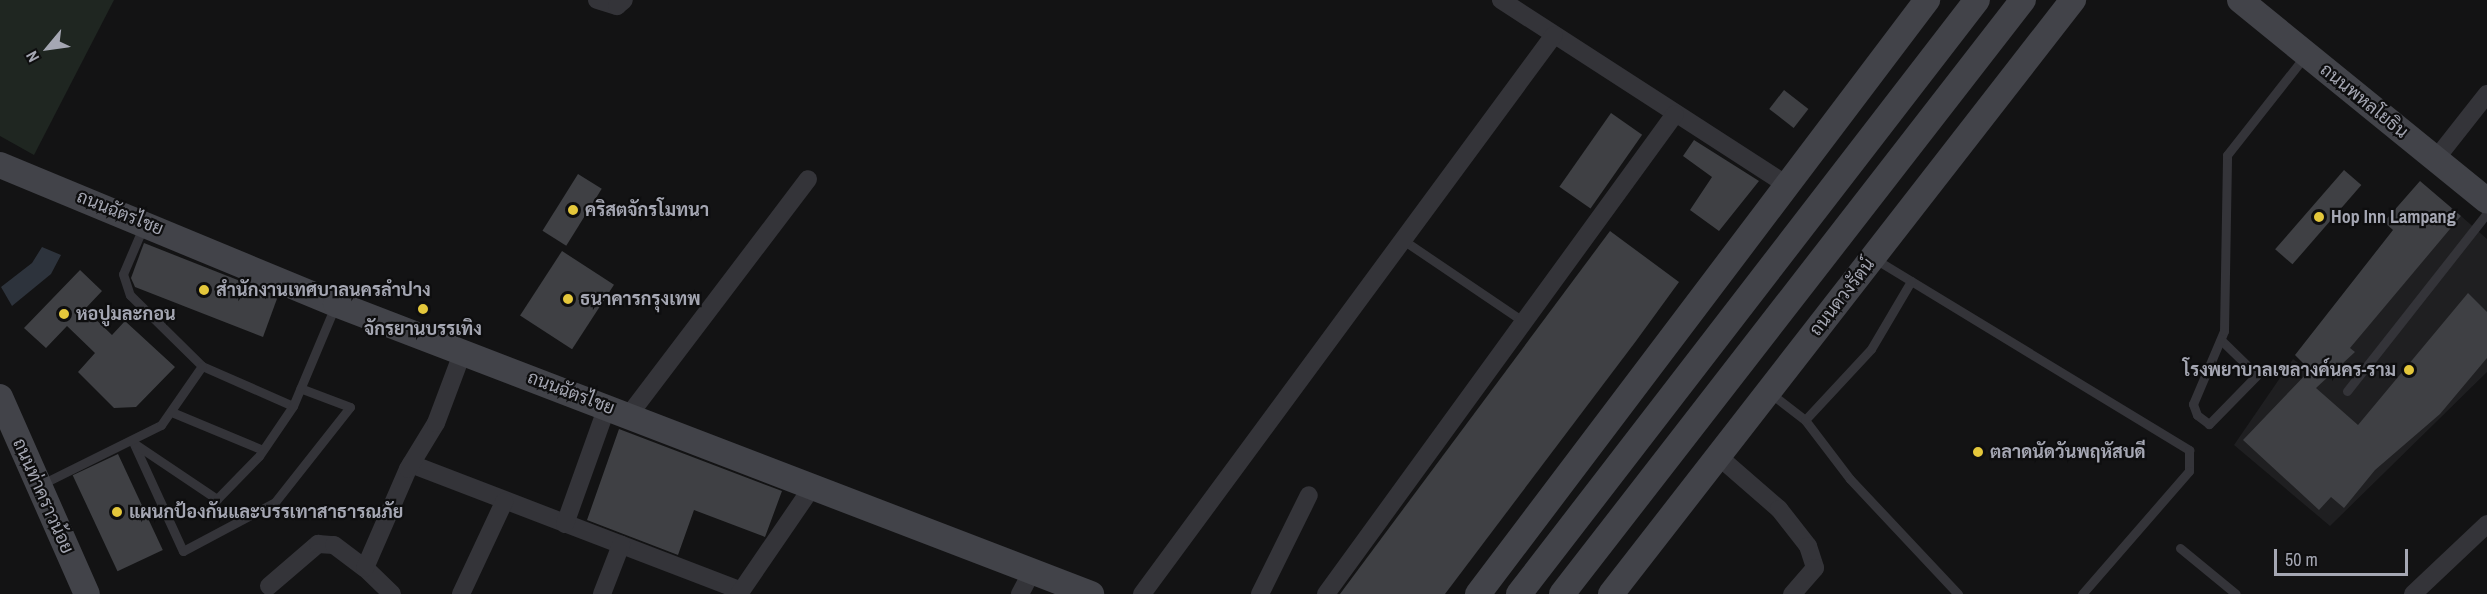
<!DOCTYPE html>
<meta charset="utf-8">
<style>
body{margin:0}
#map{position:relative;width:2487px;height:594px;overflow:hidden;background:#131314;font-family:"Archivo Narrow",Sarabun,sans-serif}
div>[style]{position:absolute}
.built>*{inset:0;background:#1f1f21}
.green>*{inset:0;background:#1f2621}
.water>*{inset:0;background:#2d333c}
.building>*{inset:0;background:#3f4044;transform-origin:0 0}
.lane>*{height:9px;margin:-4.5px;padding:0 4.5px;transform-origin:4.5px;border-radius:4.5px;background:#343439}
.street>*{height:18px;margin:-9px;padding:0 9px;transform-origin:9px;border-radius:9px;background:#343439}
.secondary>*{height:26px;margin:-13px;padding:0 13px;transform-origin:13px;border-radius:13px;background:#424349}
.dots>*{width:16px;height:16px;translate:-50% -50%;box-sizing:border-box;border:3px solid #0e0e0f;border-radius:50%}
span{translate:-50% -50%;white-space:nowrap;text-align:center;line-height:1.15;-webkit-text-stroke:4.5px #0e0e0f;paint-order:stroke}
.street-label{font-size:18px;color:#a5a7b3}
.poi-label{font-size:18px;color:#a5a7b3;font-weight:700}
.left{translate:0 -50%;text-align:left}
.right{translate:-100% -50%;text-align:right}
.north{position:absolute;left:18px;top:18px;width:60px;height:60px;-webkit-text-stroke:4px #0e0e0f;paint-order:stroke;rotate:241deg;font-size:16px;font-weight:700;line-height:24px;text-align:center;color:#a5a7b3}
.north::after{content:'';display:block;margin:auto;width:21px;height:27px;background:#a5a7b3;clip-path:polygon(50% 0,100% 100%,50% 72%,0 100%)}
.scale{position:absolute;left:2274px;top:549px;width:134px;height:27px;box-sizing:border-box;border:3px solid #a5a7b3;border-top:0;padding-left:8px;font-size:18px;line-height:21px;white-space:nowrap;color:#a5a7b3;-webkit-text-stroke:4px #0e0e0f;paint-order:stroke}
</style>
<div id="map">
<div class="built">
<i style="clip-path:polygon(2461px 216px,2487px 239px,2487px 372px,2330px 526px,2234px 445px,2293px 359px,2321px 381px)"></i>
</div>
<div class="green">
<i style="clip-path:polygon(0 0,114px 0,34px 155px,0 136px)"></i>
</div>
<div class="water">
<i style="clip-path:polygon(42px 247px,61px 255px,51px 274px,12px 306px,1px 287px,32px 263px)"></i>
</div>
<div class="building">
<i style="left:1784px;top:90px;width:31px;height:24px;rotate:38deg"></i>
<i style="left:1611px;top:113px;width:38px;height:90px;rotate:35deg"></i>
<i style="clip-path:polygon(1694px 140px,1759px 181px,1719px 231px,1690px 210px,1712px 177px,1683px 156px)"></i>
<i style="left:2344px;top:170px;width:23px;height:105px;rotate:41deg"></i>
<i style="left:578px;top:174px;width:28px;height:67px;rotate:32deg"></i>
<i style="clip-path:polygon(2420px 181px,2461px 216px,2350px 348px,2355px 352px,2316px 388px,2358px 425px,2468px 293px,2487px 312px,2487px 358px,2440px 414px,2375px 470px,2344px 508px,2331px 497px,2319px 510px,2243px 440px,2310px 370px,2295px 355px,2393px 230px,2384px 222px)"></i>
<i style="clip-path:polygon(1610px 231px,1679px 282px,1636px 341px,1445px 594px,1340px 594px)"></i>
<i style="clip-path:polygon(144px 243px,278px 296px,263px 337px,135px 287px,131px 278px)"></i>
<i style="left:562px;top:251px;width:62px;height:77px;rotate:33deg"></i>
<i style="clip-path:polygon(80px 270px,102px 291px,85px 309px,112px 335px,125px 321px,175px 367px,136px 407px,114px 408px,78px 372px,95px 353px,67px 326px,46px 348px,24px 328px)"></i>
<i style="clip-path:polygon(619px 429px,782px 491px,765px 537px,694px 510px,678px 555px,587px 520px)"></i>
<i style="left:118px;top:454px;width:106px;height:50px;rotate:65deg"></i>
</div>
<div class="lane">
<i style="left:144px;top:225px;width:53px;rotate:113.2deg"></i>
<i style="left:123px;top:274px;width:22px;rotate:72deg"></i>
<i style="left:130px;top:295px;width:101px;rotate:44.6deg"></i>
<i style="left:202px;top:366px;width:99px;rotate:23.7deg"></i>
<i style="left:1403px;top:240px;width:146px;rotate:34.1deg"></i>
<i style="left:1875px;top:259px;width:368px;rotate:31.3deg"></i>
<i style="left:2189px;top:450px;width:21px;rotate:90deg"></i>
<i style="left:2189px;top:471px;width:163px;rotate:131deg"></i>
<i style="left:2221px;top:340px;width:50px;rotate:44.2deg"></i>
<i style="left:2257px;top:375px;width:69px;rotate:134.4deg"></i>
<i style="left:2209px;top:424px;width:15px;rotate:-143deg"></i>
<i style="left:2197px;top:415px;width:12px;rotate:-110deg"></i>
<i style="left:2193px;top:404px;width:79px;rotate:-67deg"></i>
<i style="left:2224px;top:331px;width:176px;rotate:-89deg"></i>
<i style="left:2227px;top:155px;width:126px;rotate:-51.8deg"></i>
<i style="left:2347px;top:391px;width:226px;rotate:-51.8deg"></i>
<i style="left:1770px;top:393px;width:44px;rotate:37.6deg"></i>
<i style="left:1805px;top:420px;width:74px;rotate:52.7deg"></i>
<i style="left:1850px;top:479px;width:158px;rotate:46.8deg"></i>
<i style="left:174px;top:413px;width:96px;rotate:22.6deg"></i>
<i style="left:1805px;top:420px;width:97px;rotate:-47.1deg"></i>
<i style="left:1871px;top:349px;width:79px;rotate:-59.5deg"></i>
<i style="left:133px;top:442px;width:120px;rotate:65.4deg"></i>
<i style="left:183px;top:551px;width:104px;rotate:-28deg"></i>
<i style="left:275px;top:502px;width:121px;rotate:-51.7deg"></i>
<i style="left:350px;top:407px;width:53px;rotate:-159.2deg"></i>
<i style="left:135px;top:444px;width:99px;rotate:33.9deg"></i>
<i style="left:217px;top:499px;width:60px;rotate:-45.7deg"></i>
<i style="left:259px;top:456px;width:60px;rotate:-55.8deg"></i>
<i style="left:293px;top:406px;width:108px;rotate:-67.2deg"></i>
<i style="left:40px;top:485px;width:135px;rotate:-26.4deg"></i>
<i style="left:161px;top:425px;width:72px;rotate:-55.2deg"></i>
<i style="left:2180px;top:548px;width:72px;rotate:39.4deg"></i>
</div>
<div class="street">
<i style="left:597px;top:0;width:21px;rotate:17deg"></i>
<i style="left:617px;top:6px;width:9px;rotate:-41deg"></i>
<i style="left:1501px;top:0;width:342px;rotate:32.9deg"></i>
<i style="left:2435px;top:160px;width:84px;rotate:-51.8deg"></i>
<i style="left:629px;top:415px;width:296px;rotate:-52.8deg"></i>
<i style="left:1718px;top:456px;width:81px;rotate:41deg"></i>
<i style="left:1779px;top:509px;width:47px;rotate:51.9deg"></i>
<i style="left:1808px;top:546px;width:23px;rotate:72deg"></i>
<i style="left:1815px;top:568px;width:35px;rotate:131deg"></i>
<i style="left:411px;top:464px;width:354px;rotate:21deg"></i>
<i style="left:565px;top:524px;width:124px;rotate:-70.3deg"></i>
<i style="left:269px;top:586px;width:65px;rotate:-40.6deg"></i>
<i style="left:318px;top:544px;width:16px;rotate:4deg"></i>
<i style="left:334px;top:545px;width:39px;rotate:37deg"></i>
<i style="left:392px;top:594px;width:37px;rotate:-136deg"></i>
<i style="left:365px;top:568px;width:108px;rotate:-66.5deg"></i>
<i style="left:408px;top:469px;width:54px;rotate:-58.7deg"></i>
<i style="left:436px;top:423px;width:77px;rotate:-69.4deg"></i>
<i style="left:461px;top:594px;width:102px;rotate:-64.9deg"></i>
<i style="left:602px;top:594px;width:53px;rotate:-68.8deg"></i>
<i style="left:739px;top:594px;width:131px;rotate:-55.6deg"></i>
<i style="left:1020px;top:594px;width:26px;rotate:-62deg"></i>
<i style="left:1142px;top:594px;width:694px;rotate:-53.61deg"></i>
<i style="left:1260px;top:594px;width:110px;rotate:-63.7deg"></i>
<i style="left:1326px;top:594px;width:593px;rotate:-53.98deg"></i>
<i style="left:2413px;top:594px;width:102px;rotate:-43.4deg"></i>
</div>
<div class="secondary">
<i style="left:2240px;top:0;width:318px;rotate:39.1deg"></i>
<i style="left:0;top:165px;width:364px;rotate:22.5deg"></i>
<i style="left:336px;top:304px;width:809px;rotate:21.01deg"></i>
<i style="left:0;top:397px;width:215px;rotate:66.2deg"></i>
<i style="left:1478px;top:594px;width:745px;rotate:-52.91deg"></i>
<i style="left:1519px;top:594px;width:750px;rotate:-52.37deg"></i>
<i style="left:1562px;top:594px;width:752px;rotate:-52.19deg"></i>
<i style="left:1611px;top:594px;width:753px;rotate:-52.13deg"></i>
</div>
<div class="dots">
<i style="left:573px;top:210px;background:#e4c73b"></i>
<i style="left:2319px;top:217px;background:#e4c73b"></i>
<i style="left:204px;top:290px;background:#e4c73b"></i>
<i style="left:568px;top:299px;background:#e4c73b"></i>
<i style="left:423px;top:309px;background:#e4c73b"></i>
<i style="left:64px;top:314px;background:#e4c73b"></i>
<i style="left:2409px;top:370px;background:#e4c73b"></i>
<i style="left:1978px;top:452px;background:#e4c73b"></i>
<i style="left:117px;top:512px;background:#e4c73b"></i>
</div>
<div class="street-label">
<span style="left:2364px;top:101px;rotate:39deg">ถนนพหลโยธิน</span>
<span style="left:120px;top:213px;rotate:22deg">ถนนฉัตรไชย</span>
<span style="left:1842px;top:297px;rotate:-52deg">ถนนดวงรัตน์</span>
<span style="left:571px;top:393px;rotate:21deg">ถนนฉัตรไชย</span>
<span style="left:43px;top:496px;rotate:66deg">ถนนท่าคราวน้อย</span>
</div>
<div class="poi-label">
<span class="left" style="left:585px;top:210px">คริสตจักรโมทนา</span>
<span class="left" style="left:2331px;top:217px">Hop Inn Lampang</span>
<span class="left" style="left:216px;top:290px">สำนักงานเทศบาลนครลำปาง</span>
<span class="left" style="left:580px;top:299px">ธนาคารกรุงเทพ</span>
<span class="left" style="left:76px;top:314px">หอปูมละกอน</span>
<span style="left:423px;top:329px">จักรยานบรรเทิง</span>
<span class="right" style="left:2396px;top:370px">โรงพยาบาลเขลางค์นคร-ราม</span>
<span class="left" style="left:1990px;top:452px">ตลาดนัดวันพฤหัสบดี</span>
<span class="left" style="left:129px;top:512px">แผนกป้องกันและบรรเทาสาธารณภัย</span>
</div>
<div class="north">N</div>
<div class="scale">50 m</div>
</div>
